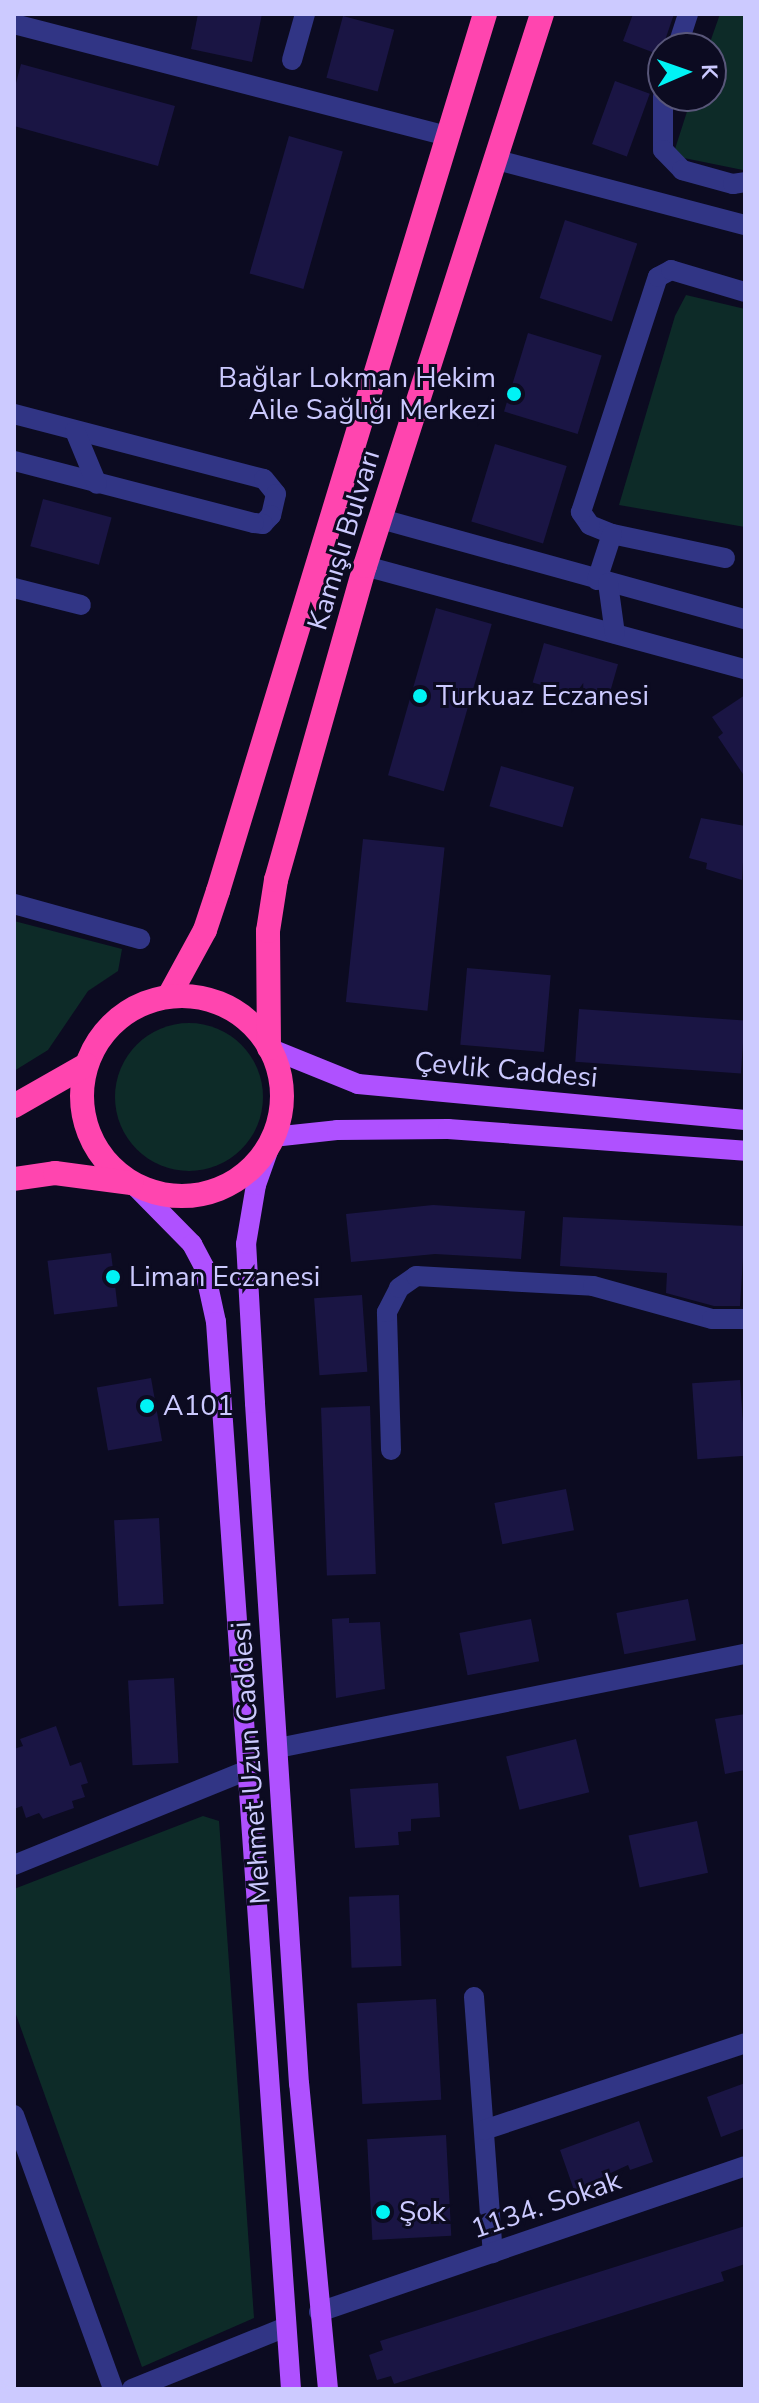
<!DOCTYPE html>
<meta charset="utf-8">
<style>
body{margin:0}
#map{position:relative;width:759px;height:2403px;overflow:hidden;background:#0c0b21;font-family:"Nunito Sans",sans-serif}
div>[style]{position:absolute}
.green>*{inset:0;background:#0d2b28}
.round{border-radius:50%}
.building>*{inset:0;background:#1a1544;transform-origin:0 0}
.minor>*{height:20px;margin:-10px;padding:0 10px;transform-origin:10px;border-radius:10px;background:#313585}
.major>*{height:20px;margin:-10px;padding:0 10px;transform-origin:10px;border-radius:10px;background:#af51ff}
.highway>*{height:24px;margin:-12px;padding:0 12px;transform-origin:12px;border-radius:12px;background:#ff45af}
.highway>.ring{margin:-12px;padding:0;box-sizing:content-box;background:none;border:24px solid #ff45af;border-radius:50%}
.dots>*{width:22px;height:22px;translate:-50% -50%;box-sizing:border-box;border:4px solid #0c0b21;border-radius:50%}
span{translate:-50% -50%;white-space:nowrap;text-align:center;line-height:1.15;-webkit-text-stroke:6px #0c0b21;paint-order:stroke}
.poi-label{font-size:28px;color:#cccaff}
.right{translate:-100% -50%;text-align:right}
.left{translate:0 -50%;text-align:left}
.street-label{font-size:28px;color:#cccaff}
.frame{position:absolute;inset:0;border:16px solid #cccaff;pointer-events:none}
.north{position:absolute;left:647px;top:32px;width:80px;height:80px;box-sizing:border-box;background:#0c0b21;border:2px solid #59577a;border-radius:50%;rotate:88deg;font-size:22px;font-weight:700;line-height:32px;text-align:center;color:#cccaff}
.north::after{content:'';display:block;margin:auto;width:28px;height:36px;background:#00f3f5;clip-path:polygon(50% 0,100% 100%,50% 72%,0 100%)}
</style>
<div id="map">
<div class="green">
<i style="clip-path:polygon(720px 14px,745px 14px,743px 170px,679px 157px,675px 149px,692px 96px,711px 96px,708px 48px)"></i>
<i style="clip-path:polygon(686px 295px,745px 309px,745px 527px,619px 505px,675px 316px)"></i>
<i style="clip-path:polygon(14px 921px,122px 949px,118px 971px,88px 991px,48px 1050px,14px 1071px)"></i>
<i class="round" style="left:115px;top:1023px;width:148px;height:148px"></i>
<i style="clip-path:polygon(203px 1816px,219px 1821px,254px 2318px,142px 2367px,14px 2009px,14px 1889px)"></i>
</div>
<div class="building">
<i style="clip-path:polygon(198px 14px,262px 14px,252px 62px,191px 49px)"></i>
<i style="clip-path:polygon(633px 14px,674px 14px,660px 55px,623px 41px)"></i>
<i style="left:343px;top:16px;width:53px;height:64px;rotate:15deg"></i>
<i style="clip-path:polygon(21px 64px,175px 106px,158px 166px,14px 126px,14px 91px)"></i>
<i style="left:615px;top:81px;width:37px;height:67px;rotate:20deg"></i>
<i style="left:289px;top:136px;width:56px;height:143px;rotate:16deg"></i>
<i style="left:565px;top:220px;width:76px;height:82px;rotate:18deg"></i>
<i style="left:528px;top:333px;width:77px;height:82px;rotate:17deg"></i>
<i style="left:495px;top:444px;width:75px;height:81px;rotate:17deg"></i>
<i style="left:43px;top:499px;width:71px;height:49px;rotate:15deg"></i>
<i style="left:436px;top:608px;width:58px;height:174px;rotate:16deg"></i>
<i style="left:544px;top:643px;width:77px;height:41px;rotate:16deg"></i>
<i style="clip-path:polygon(745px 695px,745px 777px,718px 737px,723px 733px,712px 717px)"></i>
<i style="left:501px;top:766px;width:76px;height:42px;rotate:16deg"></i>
<i style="clip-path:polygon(701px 818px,745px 826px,742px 880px,706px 869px,707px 863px,689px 858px)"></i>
<i style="left:363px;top:839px;width:82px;height:164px;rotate:6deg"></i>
<i style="left:467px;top:968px;width:84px;height:77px;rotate:5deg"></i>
<i style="left:579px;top:1009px;width:166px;height:53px;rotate:4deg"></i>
<i style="clip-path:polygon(433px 1205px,525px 1211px,521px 1259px,435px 1254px,351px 1262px,346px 1214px)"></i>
<i style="clip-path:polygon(563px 1217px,745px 1226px,740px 1306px,714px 1306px,666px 1293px,667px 1273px,560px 1266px)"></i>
<i style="left:111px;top:1253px;width:54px;height:64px;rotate:83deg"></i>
<i style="left:362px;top:1295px;width:77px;height:48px;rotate:86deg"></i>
<i style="left:151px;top:1378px;width:64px;height:55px;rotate:80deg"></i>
<i style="left:740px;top:1380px;width:76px;height:48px;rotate:86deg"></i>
<i style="left:370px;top:1406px;width:168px;height:49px;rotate:88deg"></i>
<i style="left:566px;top:1489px;width:42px;height:73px;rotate:79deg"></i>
<i style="left:159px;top:1518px;width:86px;height:45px;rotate:87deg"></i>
<i style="left:688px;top:1599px;width:42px;height:73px;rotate:79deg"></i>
<i style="clip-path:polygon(349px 1618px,349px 1623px,380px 1622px,385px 1689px,336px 1698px,332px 1619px)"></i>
<i style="left:531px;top:1619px;width:43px;height:73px;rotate:79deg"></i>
<i style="left:174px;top:1678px;width:85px;height:46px;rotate:87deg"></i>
<i style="clip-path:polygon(745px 1714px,745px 1770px,725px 1774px,715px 1719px)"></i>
<i style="clip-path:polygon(56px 1726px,70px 1766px,81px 1762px,88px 1783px,81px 1785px,85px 1797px,72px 1801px,74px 1808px,43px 1819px,39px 1813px,26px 1818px,22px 1806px,14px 1809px,14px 1749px,23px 1746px,20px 1739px)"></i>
<i style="left:576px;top:1739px;width:55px;height:72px;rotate:76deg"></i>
<i style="clip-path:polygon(438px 1783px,440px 1817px,411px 1819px,411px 1831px,398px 1832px,399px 1845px,355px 1848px,350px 1789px)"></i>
<i style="left:697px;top:1821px;width:53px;height:70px;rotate:78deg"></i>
<i style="left:399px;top:1895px;width:71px;height:50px;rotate:88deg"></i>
<i style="left:436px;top:1999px;width:101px;height:79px;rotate:87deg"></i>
<i style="clip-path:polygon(745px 2083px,745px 2128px,721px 2137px,707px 2097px)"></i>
<i style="clip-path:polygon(639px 2121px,653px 2162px,630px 2170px,628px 2165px,574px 2190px,560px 2150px)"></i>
<i style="left:446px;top:2135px;width:101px;height:79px;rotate:87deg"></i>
<i style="clip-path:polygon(745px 2226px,745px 2264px,721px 2272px,724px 2281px,394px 2384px,391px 2376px,377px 2380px,369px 2355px,383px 2350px,380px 2341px)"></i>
</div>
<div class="minor">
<i style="left:14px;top:24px;width:447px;rotate:14.5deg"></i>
<i style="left:677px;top:48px;width:36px;rotate:-72deg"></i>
<i style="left:292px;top:60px;width:48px;rotate:-74.2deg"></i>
<i style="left:663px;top:96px;width:54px;rotate:90deg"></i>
<i style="left:663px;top:150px;width:28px;rotate:46deg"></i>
<i style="left:682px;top:170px;width:53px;rotate:15.4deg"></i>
<i style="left:733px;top:184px;width:12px;rotate:-9deg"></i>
<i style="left:497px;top:160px;width:256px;rotate:14.7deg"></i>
<i style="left:14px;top:414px;width:258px;rotate:14.6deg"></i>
<i style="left:264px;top:479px;width:19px;rotate:51deg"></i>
<i style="left:276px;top:494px;width:22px;rotate:103deg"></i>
<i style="left:271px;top:515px;width:12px;rotate:132deg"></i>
<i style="left:263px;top:524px;width:9px;rotate:-174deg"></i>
<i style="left:254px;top:523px;width:248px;rotate:-165.5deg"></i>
<i style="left:75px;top:431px;width:57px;rotate:67.5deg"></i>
<i style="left:381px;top:519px;width:377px;rotate:15.4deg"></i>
<i style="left:725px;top:558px;width:116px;rotate:-168deg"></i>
<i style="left:612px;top:534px;width:24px;rotate:-158deg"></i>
<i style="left:590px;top:525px;width:16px;rotate:-125deg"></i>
<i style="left:581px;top:512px;width:247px;rotate:-71.9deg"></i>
<i style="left:658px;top:277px;width:15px;rotate:-28deg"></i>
<i style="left:671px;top:270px;width:77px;rotate:16.6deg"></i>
<i style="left:365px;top:566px;width:394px;rotate:15.2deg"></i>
<i style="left:597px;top:580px;width:48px;rotate:-71.9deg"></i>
<i style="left:608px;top:583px;width:51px;rotate:82.2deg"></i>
<i style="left:14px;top:588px;width:69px;rotate:14.2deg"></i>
<i style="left:14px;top:904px;width:131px;rotate:15.5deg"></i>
<i style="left:391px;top:1450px;width:138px;rotate:-91.7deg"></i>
<i style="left:387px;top:1312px;width:27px;rotate:-63deg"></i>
<i style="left:399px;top:1288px;width:21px;rotate:-35deg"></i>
<i style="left:416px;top:1276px;width:177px;rotate:3.2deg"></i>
<i style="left:593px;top:1286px;width:123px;rotate:15.5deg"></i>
<i style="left:712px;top:1319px;width:33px"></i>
<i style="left:278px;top:1748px;width:476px;rotate:-11.4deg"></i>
<i style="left:14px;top:1865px;width:249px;rotate:-22.1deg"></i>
<i style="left:474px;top:1997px;width:257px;rotate:85.8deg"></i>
<i style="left:14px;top:2115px;width:291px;rotate:70.1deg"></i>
<i style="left:484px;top:2130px;width:275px;rotate:-18.4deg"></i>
<i style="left:319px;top:2312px;width:450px;rotate:-18.9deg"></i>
<i style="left:132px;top:2389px;width:166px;rotate:-21.9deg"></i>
</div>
<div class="major">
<i style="left:269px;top:1048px;width:96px;rotate:22deg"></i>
<i style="left:358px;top:1084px;width:389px;rotate:5.3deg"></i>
<i style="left:132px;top:1183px;width:86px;rotate:45.5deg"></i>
<i style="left:192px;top:1244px;width:26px;rotate:62deg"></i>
<i style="left:204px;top:1267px;width:56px;rotate:77.7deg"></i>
<i style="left:216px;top:1322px;width:1070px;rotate:85.98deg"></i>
<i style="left:328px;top:2389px;width:306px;rotate:-95.4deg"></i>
<i style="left:299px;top:2084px;width:682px;rotate:-93.7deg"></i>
<i style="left:255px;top:1403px;width:159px;rotate:-93.2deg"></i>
<i style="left:246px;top:1244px;width:60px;rotate:-80.4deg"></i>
<i style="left:256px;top:1185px;width:51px;rotate:-70.5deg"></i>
<i style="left:273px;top:1137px;width:64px;rotate:-6.2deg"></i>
<i style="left:337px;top:1130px;width:111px;rotate:-0.5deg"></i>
<i style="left:448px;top:1129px;width:298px;rotate:4.2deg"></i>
</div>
<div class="highway">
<i style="left:169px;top:996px;width:75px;rotate:-61.4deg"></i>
<i style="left:205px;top:930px;width:41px;rotate:-71.6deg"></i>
<i style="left:218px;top:891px;width:917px;rotate:-73.07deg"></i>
<i class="ring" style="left:82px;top:996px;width:176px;height:176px"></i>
<i style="left:269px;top:1048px;width:117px;rotate:-90.5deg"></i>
<i style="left:268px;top:931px;width:52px;rotate:-81.1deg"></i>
<i style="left:276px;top:880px;width:326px;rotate:-74.2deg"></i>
<i style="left:365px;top:566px;width:580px;rotate:-72.22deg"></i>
<i style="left:14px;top:1106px;width:83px;rotate:-29.7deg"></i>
<i style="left:14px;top:1179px;width:41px;rotate:-8.3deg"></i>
<i style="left:55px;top:1173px;width:77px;rotate:7.5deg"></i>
</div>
<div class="dots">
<i style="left:514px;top:394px;background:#00f3f5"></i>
<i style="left:420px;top:696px;background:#00f3f5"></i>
<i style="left:113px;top:1277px;background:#00f3f5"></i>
<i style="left:147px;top:1406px;background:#00f3f5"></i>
<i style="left:383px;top:2212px;background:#00f3f5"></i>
</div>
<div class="poi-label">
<span class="right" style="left:496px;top:394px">Bağlar Lokman Hekim<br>Aile Sağlığı Merkezi</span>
<span class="left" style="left:436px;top:696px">Turkuaz Eczanesi</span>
<span class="left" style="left:129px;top:1277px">Liman Eczanesi</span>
<span class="left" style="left:163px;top:1406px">A101</span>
<span class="left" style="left:399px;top:2212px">Şok</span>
</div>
<div class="street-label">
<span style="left:344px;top:540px;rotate:-73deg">Kamışlı Bulvarı</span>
<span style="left:506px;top:1070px;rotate:5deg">Çevlik Caddesi</span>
<span style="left:251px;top:1763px;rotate:-94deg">Mehmet Uzun Caddesi</span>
<span style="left:546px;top:2205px;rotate:-19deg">1134. Sokak</span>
</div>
<div class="frame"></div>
<div class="north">K</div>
</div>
